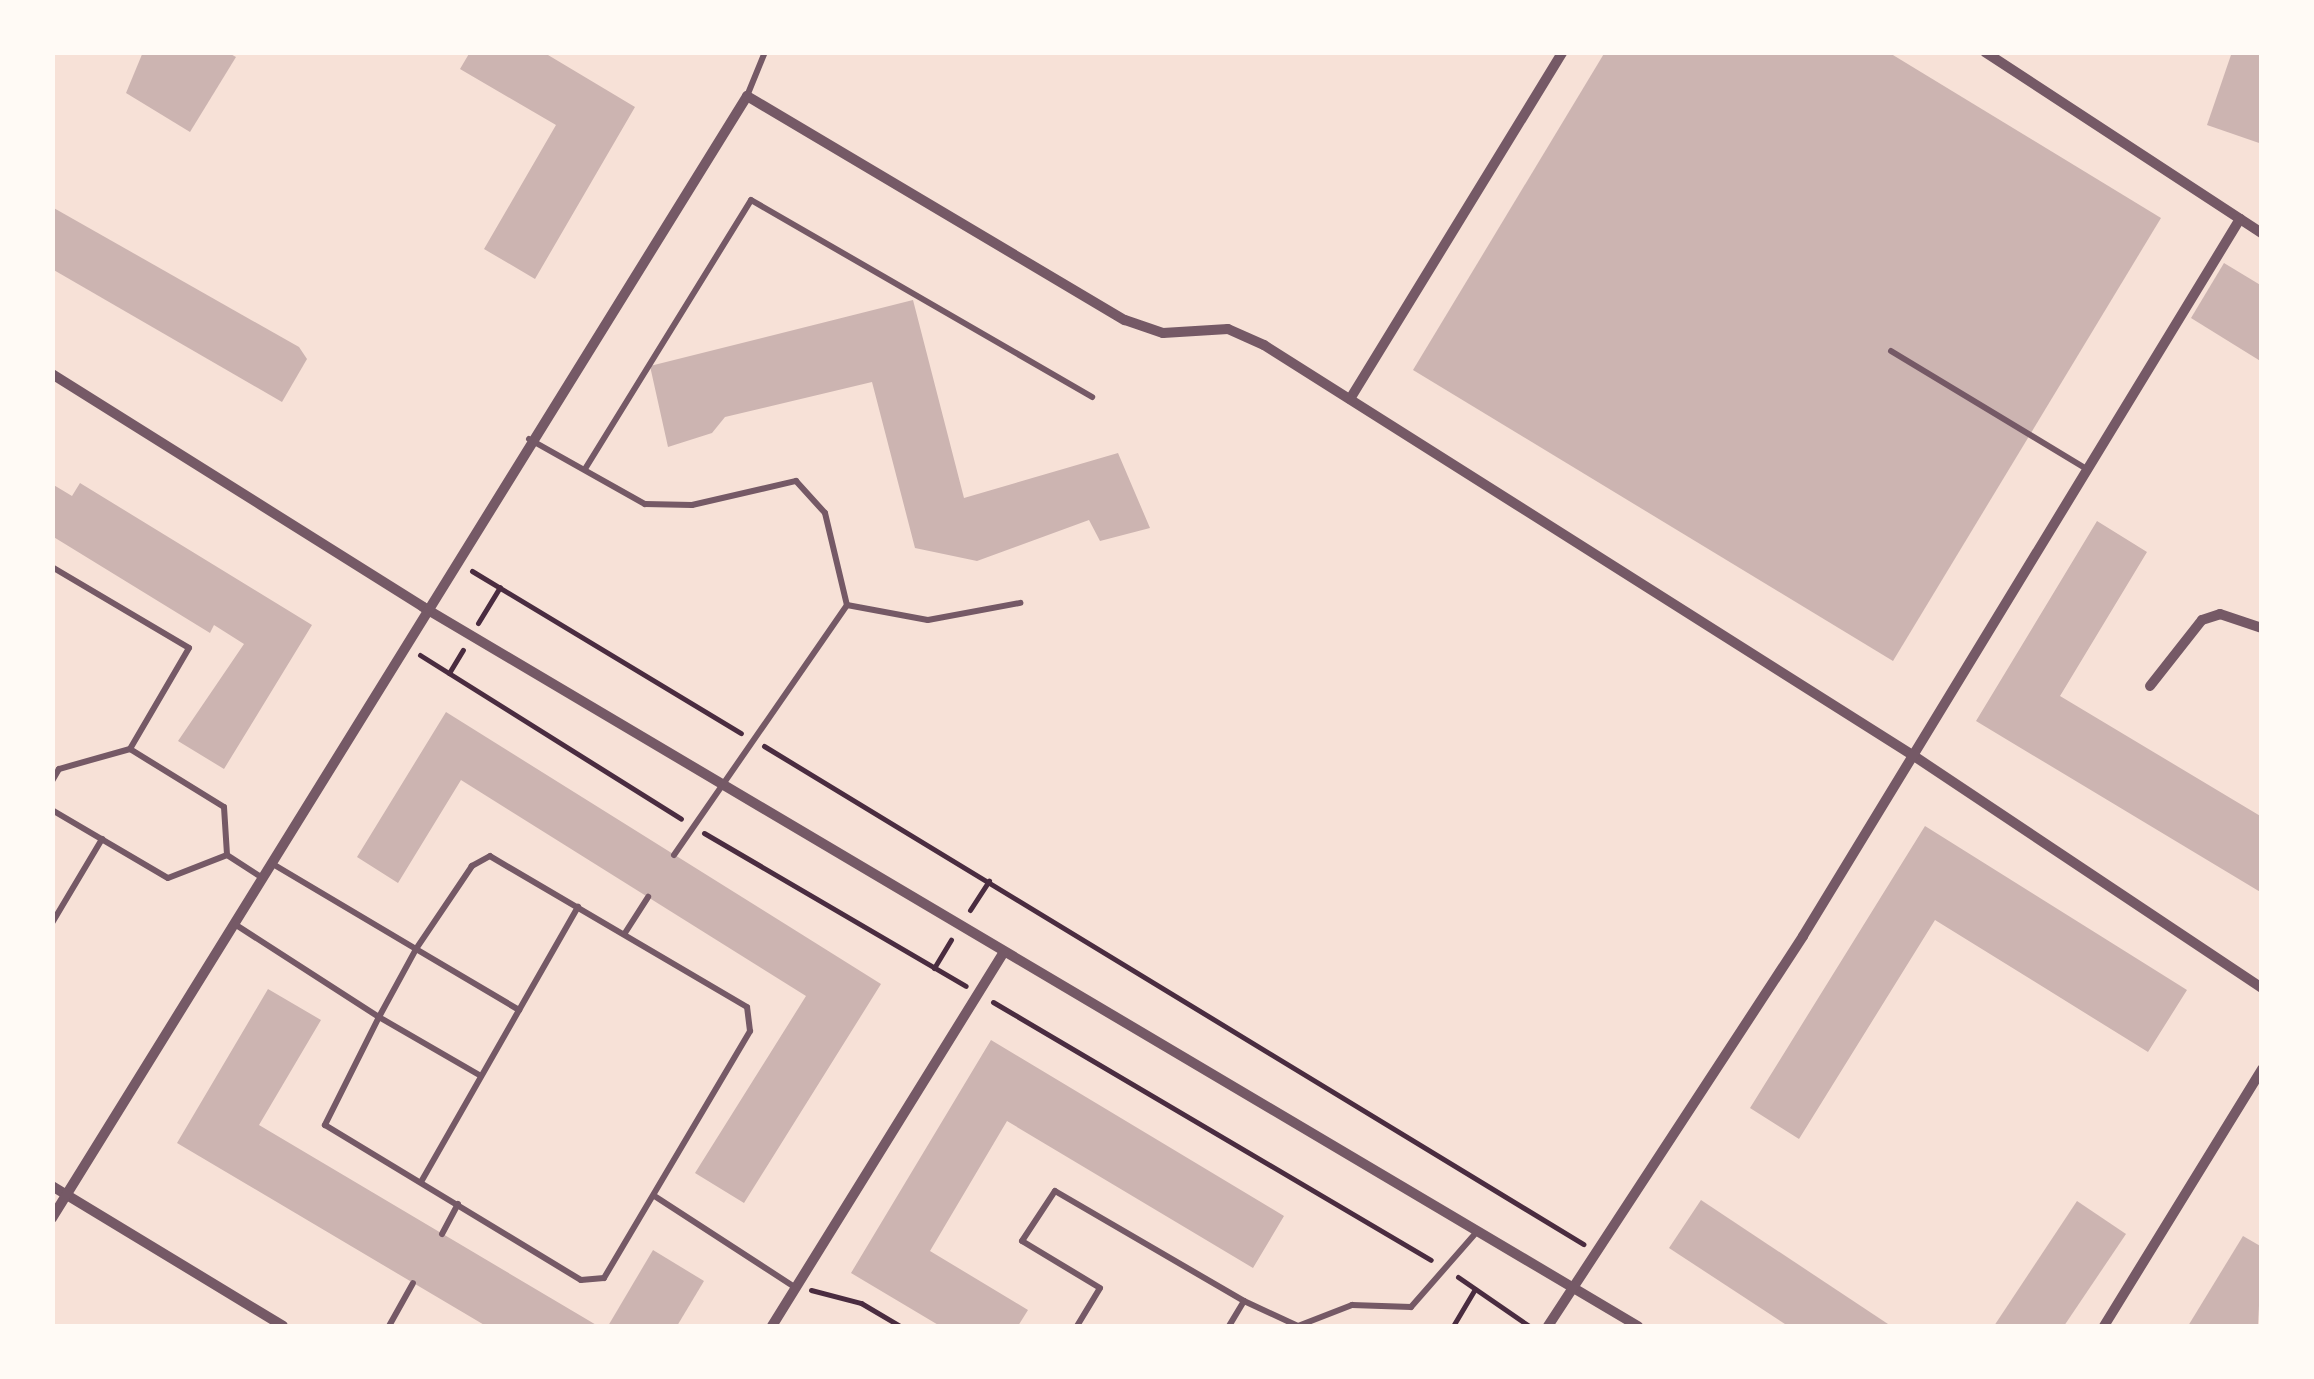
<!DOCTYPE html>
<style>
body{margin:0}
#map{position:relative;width:2314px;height:1379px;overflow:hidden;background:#f7e1d7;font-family:"IBM Plex Sans",sans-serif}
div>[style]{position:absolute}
.building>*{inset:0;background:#ccb4b1}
.path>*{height:5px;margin:-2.5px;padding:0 2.5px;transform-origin:2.5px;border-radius:2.5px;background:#4a2c40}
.service>*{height:6px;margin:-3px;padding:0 3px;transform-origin:3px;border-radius:3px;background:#755966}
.minor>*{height:10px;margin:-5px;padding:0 5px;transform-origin:5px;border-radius:5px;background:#755966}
span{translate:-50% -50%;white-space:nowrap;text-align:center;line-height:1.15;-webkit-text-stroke:10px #fffaf5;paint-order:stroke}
.frame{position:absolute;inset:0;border:55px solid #fffaf5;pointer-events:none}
</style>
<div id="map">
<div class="building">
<i style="clip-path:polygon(143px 52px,227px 52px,236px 57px,190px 132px,126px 93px)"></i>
<i style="clip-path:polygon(470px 52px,543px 52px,635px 107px,535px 279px,484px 249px,556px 125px,460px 69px)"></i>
<i style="clip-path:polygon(1605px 52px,1888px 52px,2161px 218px,1893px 661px,1413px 370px)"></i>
<i style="clip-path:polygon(2232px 52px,2262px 52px,2262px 144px,2207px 125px)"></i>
<i style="clip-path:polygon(52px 207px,299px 347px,307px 359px,282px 402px,52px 269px)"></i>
<i style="clip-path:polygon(2224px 263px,2262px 286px,2262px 362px,2191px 318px)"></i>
<i style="clip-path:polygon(913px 300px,964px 498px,1118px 453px,1150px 528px,1100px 541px,1089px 520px,977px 561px,915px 548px,872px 382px,725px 417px,712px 433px,668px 447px,650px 366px)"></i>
<i style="clip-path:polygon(80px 483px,312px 625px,224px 769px,178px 741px,244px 644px,214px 625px,210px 633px,52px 536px,52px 484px,72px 496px)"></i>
<i style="clip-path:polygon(2097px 521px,2147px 552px,2060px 696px,2262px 817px,2262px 893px,1976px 721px)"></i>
<i style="clip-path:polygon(446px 712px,881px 984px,744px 1203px,695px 1173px,806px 996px,461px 780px,398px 883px,357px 857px)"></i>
<i style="clip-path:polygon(1925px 826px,2187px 990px,2148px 1052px,1935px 920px,1799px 1139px,1750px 1108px)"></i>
<i style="clip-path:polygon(268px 989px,321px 1020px,259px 1125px,598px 1326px,486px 1326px,177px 1143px)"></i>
<i style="clip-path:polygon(991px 1040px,1284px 1216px,1253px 1268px,1007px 1121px,930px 1251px,1028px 1310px,1018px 1326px,940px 1326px,851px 1273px)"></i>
<i style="clip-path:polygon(1701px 1200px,1891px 1326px,1788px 1326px,1669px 1248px)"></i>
<i style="clip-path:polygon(2077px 1201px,2126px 1234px,2064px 1326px,1994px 1326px)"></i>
<i style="clip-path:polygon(2243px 1236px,2262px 1247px,2258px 1326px,2188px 1326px)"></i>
<i style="clip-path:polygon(653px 1250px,704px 1281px,677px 1326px,608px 1326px)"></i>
</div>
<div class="path">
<i style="left:472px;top:571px;width:314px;rotate:31.1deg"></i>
<i style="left:478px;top:623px;width:42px;rotate:-58.6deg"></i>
<i style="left:420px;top:655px;width:308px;rotate:32.1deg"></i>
<i style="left:449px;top:673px;width:27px;rotate:-59deg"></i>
<i style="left:764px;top:746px;width:959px;rotate:31.3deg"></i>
<i style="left:704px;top:833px;width:303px;rotate:30.3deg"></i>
<i style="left:970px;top:910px;width:35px;rotate:-57deg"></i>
<i style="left:934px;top:968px;width:33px;rotate:-59deg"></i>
<i style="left:993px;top:1002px;width:508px;rotate:30.5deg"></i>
<i style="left:1458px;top:1277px;width:86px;rotate:34.6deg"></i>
<i style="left:811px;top:1290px;width:52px;rotate:14.6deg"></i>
<i style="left:861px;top:1303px;width:45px;rotate:30.5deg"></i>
<i style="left:1453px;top:1326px;width:43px;rotate:-59.3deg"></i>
</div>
<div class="service">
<i style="left:747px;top:96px;width:48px;rotate:-67.8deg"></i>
<i style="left:1891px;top:351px;width:227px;rotate:31.1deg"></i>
<i style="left:529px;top:439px;width:133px;rotate:29.3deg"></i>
<i style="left:645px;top:504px;width:47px;rotate:1.2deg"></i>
<i style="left:692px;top:505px;width:107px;rotate:-13deg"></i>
<i style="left:796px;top:481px;width:43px;rotate:47.8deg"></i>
<i style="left:825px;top:513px;width:95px;rotate:76.6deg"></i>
<i style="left:585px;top:469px;width:316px;rotate:-58.3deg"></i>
<i style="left:751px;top:200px;width:394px;rotate:30deg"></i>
<i style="left:52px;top:567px;width:159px;rotate:30.6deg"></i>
<i style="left:189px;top:648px;width:117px;rotate:120.3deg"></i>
<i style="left:130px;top:749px;width:74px;rotate:164.3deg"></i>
<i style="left:59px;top:769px;width:14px;rotate:120deg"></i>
<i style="left:130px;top:749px;width:110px;rotate:31.7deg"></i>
<i style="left:224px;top:807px;width:48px;rotate:86.4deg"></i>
<i style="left:227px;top:855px;width:40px;rotate:32.9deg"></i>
<i style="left:52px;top:810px;width:134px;rotate:30.4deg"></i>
<i style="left:168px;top:878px;width:63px;rotate:-21.3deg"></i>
<i style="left:674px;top:855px;width:304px;rotate:-55.3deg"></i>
<i style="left:847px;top:605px;width:82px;rotate:10.5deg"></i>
<i style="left:928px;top:620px;width:94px;rotate:-10.5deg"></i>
<i style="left:52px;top:923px;width:98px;rotate:-59.2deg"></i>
<i style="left:233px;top:923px;width:174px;rotate:32.8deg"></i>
<i style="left:379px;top:1017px;width:121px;rotate:116.6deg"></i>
<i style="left:325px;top:1125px;width:299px;rotate:31.2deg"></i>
<i style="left:581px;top:1280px;width:23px;rotate:-5deg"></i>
<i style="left:604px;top:1278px;width:287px;rotate:-59.4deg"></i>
<i style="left:750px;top:1031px;width:24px;rotate:-97deg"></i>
<i style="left:747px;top:1007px;width:298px;rotate:-149.6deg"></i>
<i style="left:490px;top:856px;width:21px;rotate:151deg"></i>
<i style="left:472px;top:866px;width:100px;rotate:124deg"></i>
<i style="left:416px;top:949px;width:169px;rotate:-149.3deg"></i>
<i style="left:625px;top:933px;width:43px;rotate:-57.4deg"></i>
<i style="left:481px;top:1076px;width:118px;rotate:-150deg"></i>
<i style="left:379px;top:1017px;width:77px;rotate:-61.4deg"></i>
<i style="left:416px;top:949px;width:120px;rotate:30.6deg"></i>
<i style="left:421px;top:1182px;width:317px;rotate:-60.3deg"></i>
<i style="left:656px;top:1197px;width:167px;rotate:33deg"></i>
<i style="left:442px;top:1234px;width:34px;rotate:-62deg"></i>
<i style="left:1244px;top:1301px;width:60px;rotate:24.8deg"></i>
<i style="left:1298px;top:1326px;width:58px;rotate:-21.3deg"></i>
<i style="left:1352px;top:1305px;width:59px;rotate:1.9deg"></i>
<i style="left:1411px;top:1307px;width:96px;rotate:-48.8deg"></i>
<i style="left:389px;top:1326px;width:49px;rotate:-60.8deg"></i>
<i style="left:1077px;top:1326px;width:44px;rotate:-58.8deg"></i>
<i style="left:1100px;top:1288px;width:91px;rotate:-148.9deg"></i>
<i style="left:1022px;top:1241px;width:60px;rotate:-56.6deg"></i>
<i style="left:1055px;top:1191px;width:219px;rotate:30.2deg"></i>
<i style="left:1244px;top:1301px;width:29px;rotate:121deg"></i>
</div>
<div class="minor">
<i style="left:1985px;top:52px;width:331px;rotate:33.2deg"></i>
<i style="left:52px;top:374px;width:438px;rotate:32.1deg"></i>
<i style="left:423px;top:607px;width:1412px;rotate:30.62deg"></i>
<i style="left:1350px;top:399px;width:407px;rotate:-58.5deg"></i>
<i style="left:2150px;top:686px;width:84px;rotate:-51.8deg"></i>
<i style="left:2202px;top:620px;width:19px;rotate:-18deg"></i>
<i style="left:2220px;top:614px;width:44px;rotate:18.4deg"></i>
<i style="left:52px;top:1186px;width:270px;rotate:31.2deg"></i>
<i style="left:52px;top:1218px;width:1320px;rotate:-58.22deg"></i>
<i style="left:747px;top:96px;width:439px;rotate:30.7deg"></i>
<i style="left:1125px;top:320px;width:40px;rotate:18.9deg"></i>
<i style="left:1163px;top:333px;width:65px;rotate:-3.5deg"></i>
<i style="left:1228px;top:329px;width:39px;rotate:24deg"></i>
<i style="left:1264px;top:345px;width:769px;rotate:32.31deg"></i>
<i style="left:1914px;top:756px;width:418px;rotate:33.7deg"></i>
<i style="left:772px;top:1326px;width:439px;rotate:-58.2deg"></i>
<i style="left:1548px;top:1326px;width:466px;rotate:-56.8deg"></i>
<i style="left:1803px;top:936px;width:840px;rotate:-58.64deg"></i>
<i style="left:2104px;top:1326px;width:302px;rotate:-58.4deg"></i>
</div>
<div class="frame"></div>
</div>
